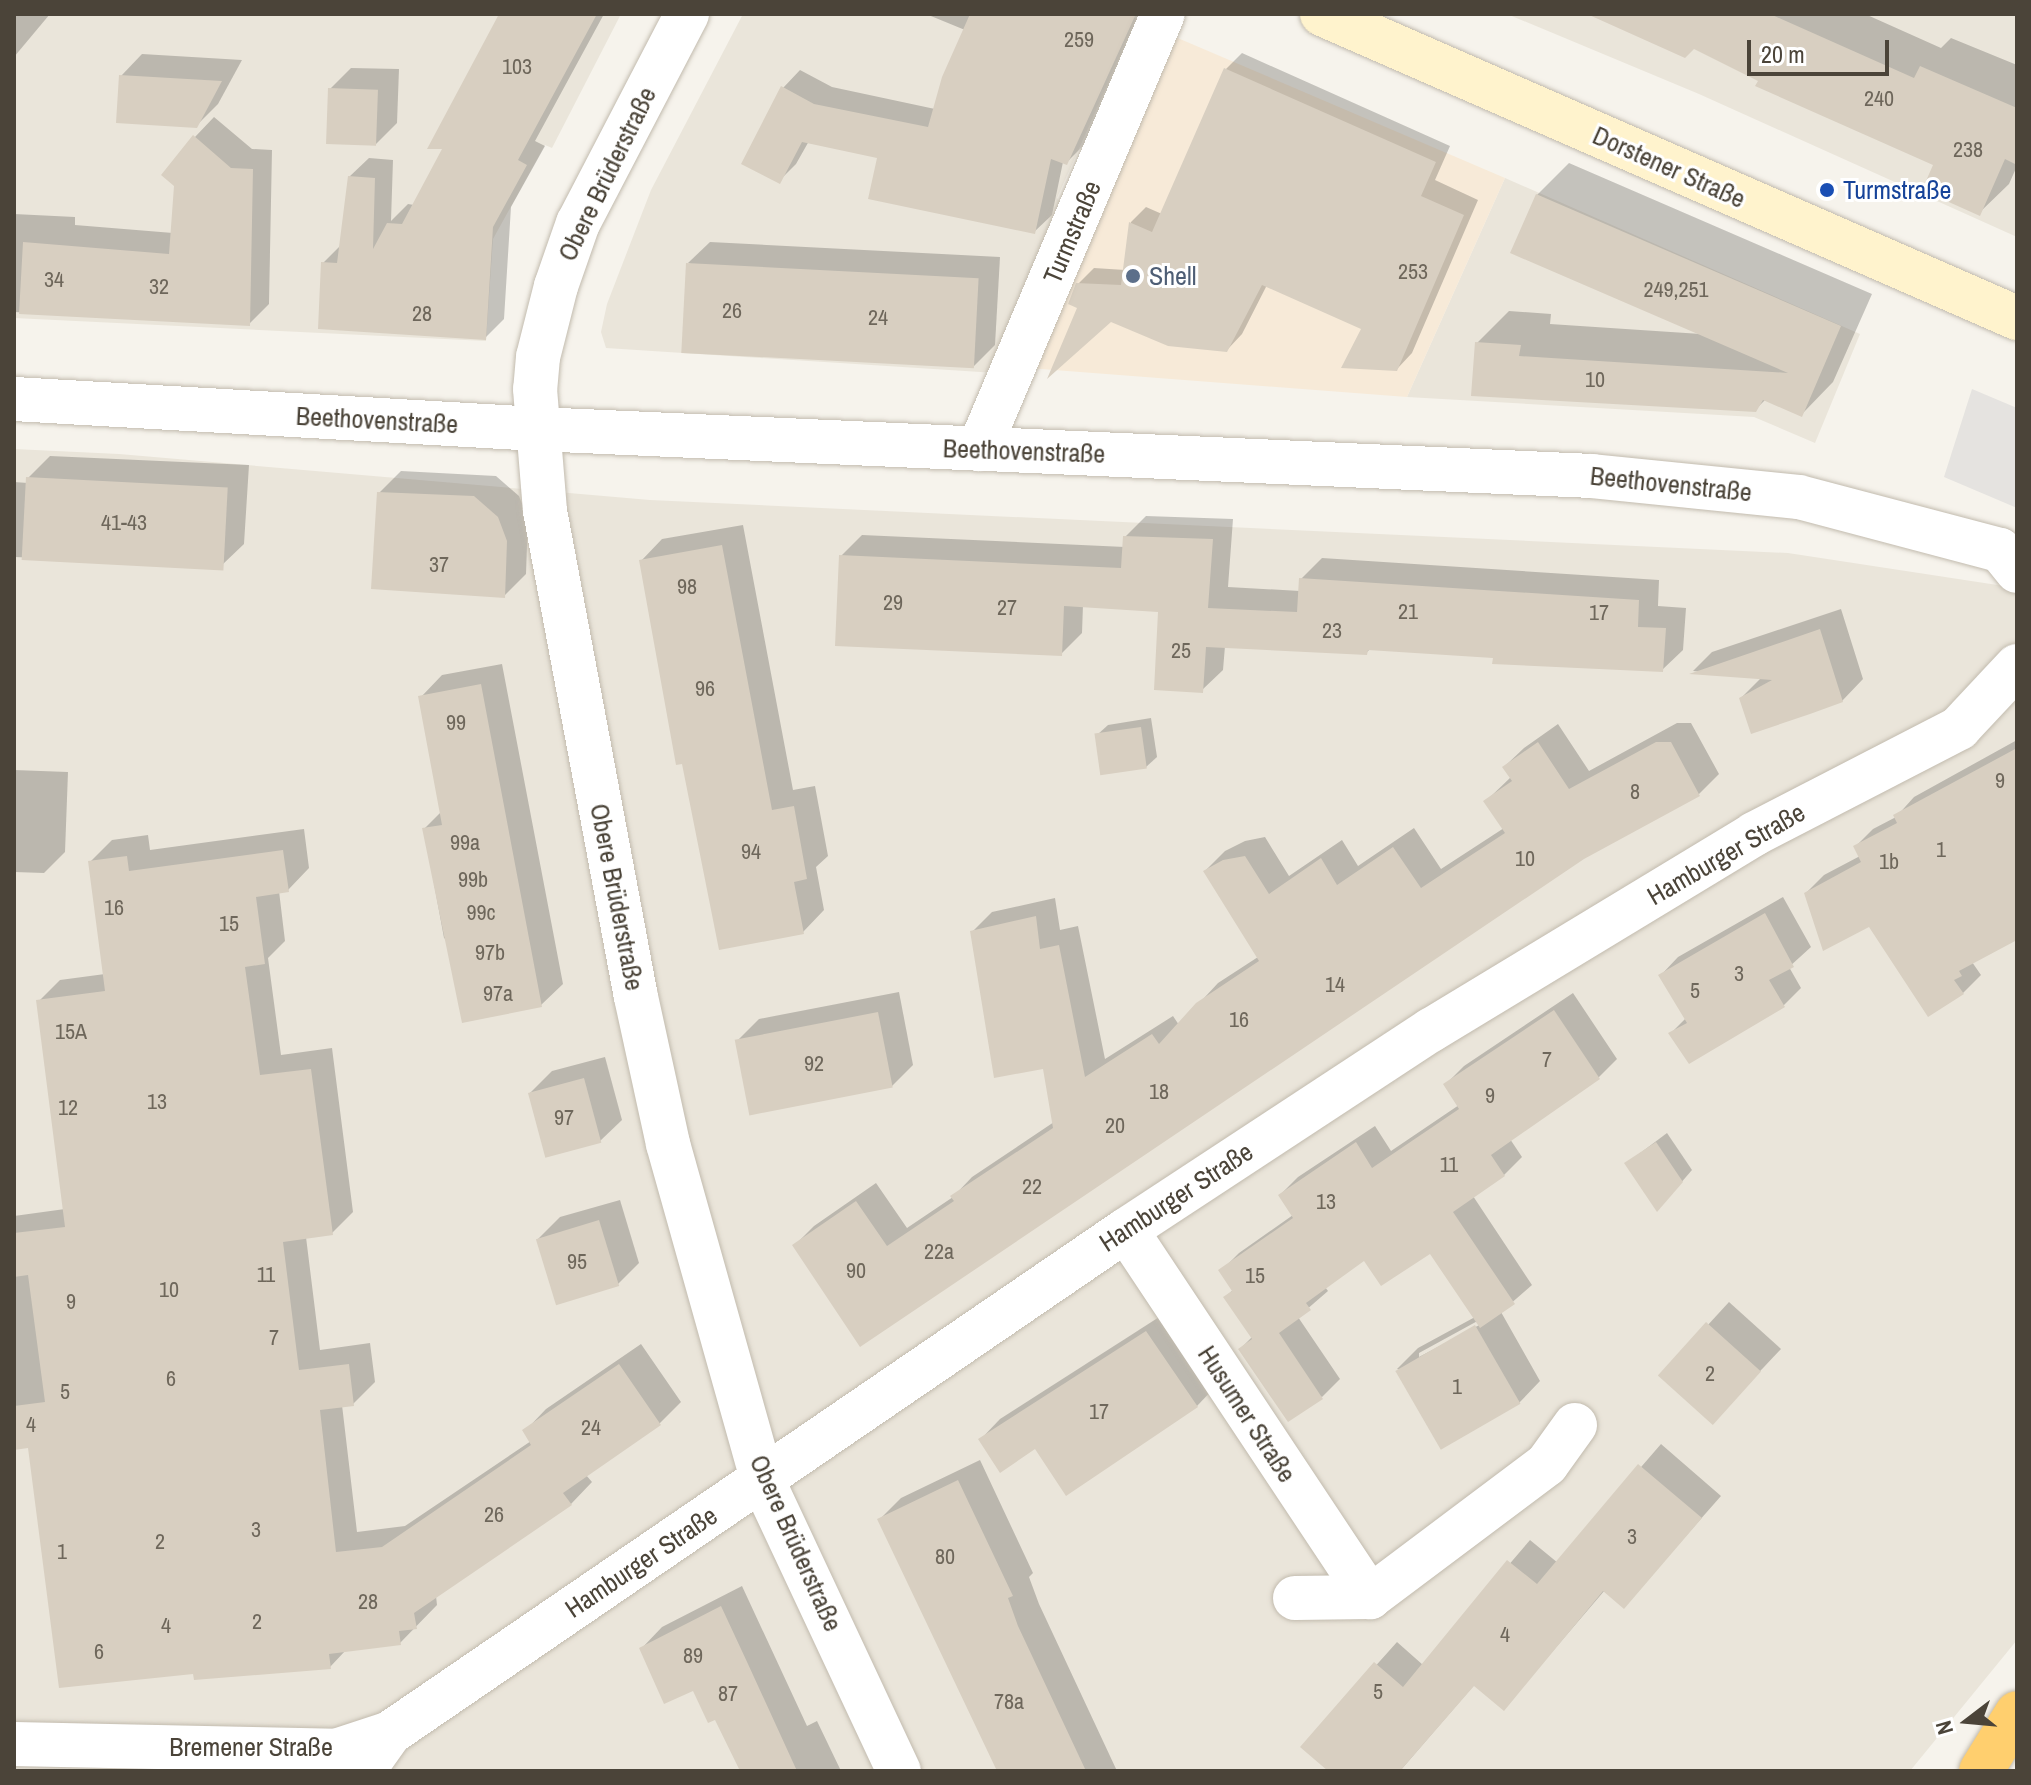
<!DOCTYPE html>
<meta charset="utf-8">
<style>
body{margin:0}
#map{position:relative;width:2031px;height:1785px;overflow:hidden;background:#f6f3ec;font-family:"Archivo Narrow",sans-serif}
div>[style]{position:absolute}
.residential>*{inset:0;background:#eae5da}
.commercial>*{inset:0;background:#f7ead8}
.parking>*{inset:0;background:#e5e3e0}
.shadow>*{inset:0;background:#0003}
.building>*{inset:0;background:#d8cfc1;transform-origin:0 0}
.roads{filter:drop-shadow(0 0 2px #c2bbae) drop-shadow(0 0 2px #c2bbae)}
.minor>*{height:44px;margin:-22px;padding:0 22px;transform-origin:22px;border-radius:22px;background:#fff}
.secondary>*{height:44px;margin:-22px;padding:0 22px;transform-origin:22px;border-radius:22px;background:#fff3cd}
.motorway>*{height:44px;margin:-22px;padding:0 22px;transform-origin:22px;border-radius:22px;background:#ffcf6e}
.dots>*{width:22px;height:22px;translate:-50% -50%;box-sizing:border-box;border:4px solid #fff;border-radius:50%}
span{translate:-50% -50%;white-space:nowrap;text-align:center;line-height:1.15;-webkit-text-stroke:6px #fff;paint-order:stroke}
.number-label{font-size:22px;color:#6e675b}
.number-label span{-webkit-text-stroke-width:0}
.street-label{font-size:26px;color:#4b4439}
.transit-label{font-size:26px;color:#164399}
.left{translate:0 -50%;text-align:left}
.service-label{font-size:26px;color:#4e5e75}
.frame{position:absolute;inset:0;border:16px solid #4b4439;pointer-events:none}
.north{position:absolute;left:1927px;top:1681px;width:80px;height:80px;-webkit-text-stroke:6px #fff;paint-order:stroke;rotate:254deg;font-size:22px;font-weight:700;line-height:32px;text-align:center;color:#4b4439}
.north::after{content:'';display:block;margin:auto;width:28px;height:36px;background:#4b4439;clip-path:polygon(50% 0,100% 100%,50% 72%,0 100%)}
.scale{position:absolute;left:1747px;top:40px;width:142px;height:36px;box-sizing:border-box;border:4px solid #4b4439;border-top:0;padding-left:10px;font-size:24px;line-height:28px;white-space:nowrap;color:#4b4439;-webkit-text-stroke:6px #fff;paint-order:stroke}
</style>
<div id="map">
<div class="residential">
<i style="clip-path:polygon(14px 14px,621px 14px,552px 148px,545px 145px,493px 239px,486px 341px,14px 318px)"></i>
<i style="clip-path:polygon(743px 14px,1126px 14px,1137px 19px,1057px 198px,1066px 210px,996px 373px,606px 348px,601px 332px,607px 304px,651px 190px)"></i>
<i style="clip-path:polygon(1507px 14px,2017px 14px,2017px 237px,1699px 94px)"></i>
<i style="clip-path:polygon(1505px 178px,1860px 334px,1815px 443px,1754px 417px,1407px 397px)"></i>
<i style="clip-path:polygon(14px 449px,119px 454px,650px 500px,1788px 553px,2017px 588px,2017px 1640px,1910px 1771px,14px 1771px)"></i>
</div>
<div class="commercial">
<i style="clip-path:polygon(1173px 36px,1505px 178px,1407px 397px,1028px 368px)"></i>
</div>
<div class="parking">
<i style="clip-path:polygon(1972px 389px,2017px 408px,2017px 508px,1944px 477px)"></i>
</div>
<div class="shadow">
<i style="clip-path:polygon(14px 14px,50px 14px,14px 57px)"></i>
<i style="clip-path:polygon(501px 14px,604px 14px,535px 141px,545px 146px,511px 207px,504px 319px,485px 338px,323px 263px,341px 245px,349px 177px,369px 158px,393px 160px,391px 221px,408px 204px,414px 205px,445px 148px)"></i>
<i style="clip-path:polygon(926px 14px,1144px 14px,1083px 146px,1066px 163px,1063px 162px,1052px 215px,1034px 232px,879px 156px,809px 141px,796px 164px,779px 181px,783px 88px,800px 70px,832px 87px,935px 109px,965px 30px)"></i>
<i style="clip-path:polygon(1592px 14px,1865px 14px,1941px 48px,1951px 38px,2017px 65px,2017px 166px,2009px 184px,1979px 213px,1935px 164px,1694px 47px)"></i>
<i style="clip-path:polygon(1242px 53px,1450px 146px,1435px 180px,1478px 200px,1412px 353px,1397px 369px,1364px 328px,1267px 285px,1242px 334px,1227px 350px,1080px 307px,1078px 284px,1094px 268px,1125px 270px,1131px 222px,1146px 207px,1162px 214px,1226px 69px)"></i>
<i style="clip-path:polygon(142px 54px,242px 60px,218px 104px,196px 126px,121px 76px)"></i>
<i style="clip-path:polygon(351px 68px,399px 69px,397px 123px,376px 144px,330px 89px)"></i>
<i style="clip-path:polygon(214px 117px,252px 149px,272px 150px,269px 304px,249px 324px,14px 312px,14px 214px,75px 217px,75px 225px,173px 233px,195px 137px)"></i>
<i style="clip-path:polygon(1569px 163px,1872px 294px,1833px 382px,1802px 414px,1766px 399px,1755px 410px,1474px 394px,1477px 343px,1509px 311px,1551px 314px,1550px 324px,1701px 334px,1537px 195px)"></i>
<i style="clip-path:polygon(710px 242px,1000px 257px,995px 345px,974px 366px,688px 263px)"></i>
<i style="clip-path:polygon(50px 456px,249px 465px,244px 544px,222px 565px,14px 557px,14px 482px,28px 483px,28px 478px)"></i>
<i style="clip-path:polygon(401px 471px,496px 476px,519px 496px,528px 518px,526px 574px,504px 596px,379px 493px)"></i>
<i style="clip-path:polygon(1146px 516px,1233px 519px,1228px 587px,1300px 591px,1301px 579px,1322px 558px,1659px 580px,1658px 606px,1686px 608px,1683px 650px,1662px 670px,1371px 648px,1366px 653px,1225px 646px,1223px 670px,1202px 690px,1160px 610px,1083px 605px,1082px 633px,1061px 654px,841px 556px,862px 535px,1125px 547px,1125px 537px)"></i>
<i style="clip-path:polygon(743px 525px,793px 790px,815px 786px,828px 856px,816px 867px,824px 910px,803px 932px,641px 561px,662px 539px)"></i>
<i style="clip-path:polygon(1841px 609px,1863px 679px,1842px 701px,1741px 698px,1762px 677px,1693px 671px,1712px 652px)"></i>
<i style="clip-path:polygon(502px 664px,563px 984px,541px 1005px,444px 938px,424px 829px,442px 811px,421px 697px,442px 675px)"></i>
<i style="clip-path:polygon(1151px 718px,1157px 757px,1146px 767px,1097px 735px,1108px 725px)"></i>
<i style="clip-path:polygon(1677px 723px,1691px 723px,1719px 774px,1699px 794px,1583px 857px,861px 1344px,795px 1245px,814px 1226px,876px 1183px,907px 1228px,953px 1197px,972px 1177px,1054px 1122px,1044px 1067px,972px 932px,992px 912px,1055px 898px,1060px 930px,1078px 926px,1105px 1059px,1173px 1016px,1179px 1025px,1218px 983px,1258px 957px,1205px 871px,1225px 851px,1245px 841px,1265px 837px,1289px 876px,1342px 840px,1358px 866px,1414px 828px,1441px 869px,1504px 828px,1486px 801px,1511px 777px,1504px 767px,1524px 748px,1558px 724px,1589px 771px)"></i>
<i style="clip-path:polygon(2017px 740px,2017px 938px,1972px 962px,1981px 975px,1963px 993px,1929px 1015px,1870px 924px,1806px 893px,1824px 875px,1860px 856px,1855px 847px,1873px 829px,1896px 817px,1914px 797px)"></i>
<i style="clip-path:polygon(14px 770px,68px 772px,65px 852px,44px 873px,14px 872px)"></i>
<i style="clip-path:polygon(304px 829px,309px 868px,288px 890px,279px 891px,285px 941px,268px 958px,281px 1055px,332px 1048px,353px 1212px,332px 1233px,306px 1237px,320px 1350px,370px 1343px,375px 1382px,353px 1404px,342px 1405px,357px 1532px,405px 1526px,531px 1441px,525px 1431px,546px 1409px,641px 1344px,681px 1402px,659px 1424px,586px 1475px,592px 1482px,571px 1504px,436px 1596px,437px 1605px,400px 1643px,346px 1650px,330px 1667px,29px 1446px,14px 1448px,14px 1216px,65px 1209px,39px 1001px,60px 980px,105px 974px,90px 862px,112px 840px,148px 835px,150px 850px)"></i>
<i style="clip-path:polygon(1783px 897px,1811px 947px,1789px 967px,1801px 988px,1783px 1006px,1671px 1033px,1686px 1018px,1661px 975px,1678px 957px)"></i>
<i style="clip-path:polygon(899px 992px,913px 1065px,892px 1086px,737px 1041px,759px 1019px)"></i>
<i style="clip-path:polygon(evenodd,1573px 993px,1617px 1059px,1599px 1077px,1510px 1139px,1522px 1157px,1504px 1175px,1473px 1196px,1532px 1285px,1501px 1312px,1540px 1381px,1519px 1403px,1397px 1369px,1418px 1348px,1475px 1317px,1431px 1251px,1365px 1258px,1325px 1287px,1328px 1291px,1298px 1317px,1340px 1379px,1322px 1397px,1240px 1349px,1253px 1336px,1225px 1297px,1234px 1289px,1221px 1271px,1239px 1253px,1293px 1215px,1280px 1195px,1298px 1177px,1375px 1126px,1391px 1151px,1459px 1105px,1446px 1084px,1464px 1066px,1573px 993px,1483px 1318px,1485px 1322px,1419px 1357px,1419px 1353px,1483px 1318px)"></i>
<i style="clip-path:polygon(605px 1057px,622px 1120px,600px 1141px,530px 1093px,552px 1071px)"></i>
<i style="clip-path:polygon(1667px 1133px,1692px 1170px,1667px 1199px,1627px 1163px)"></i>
<i style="clip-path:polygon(620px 1200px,639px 1263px,618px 1284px,538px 1239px,560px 1217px)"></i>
<i style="clip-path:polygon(1729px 1302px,1781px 1349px,1731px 1402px,1661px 1376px)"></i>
<i style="clip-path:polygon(1167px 1312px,1217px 1385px,1197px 1406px,1036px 1446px,980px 1440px,1000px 1419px)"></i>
<i style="clip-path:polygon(1661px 1444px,1721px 1496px,1624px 1606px,1605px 1590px,1504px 1708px,1475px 1684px,1400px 1771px,1331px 1771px,1303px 1747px,1397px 1642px,1423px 1665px,1530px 1540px,1558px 1563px)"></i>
<i style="clip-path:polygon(980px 1460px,1033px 1573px,1029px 1577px,1039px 1604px,1117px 1771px,998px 1771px,880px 1519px,901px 1498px)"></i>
<i style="clip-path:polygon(742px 1586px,807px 1726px,817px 1721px,841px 1771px,742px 1771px,716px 1717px,694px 1688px,641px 1649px,662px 1627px)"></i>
</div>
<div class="building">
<i style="clip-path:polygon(499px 14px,597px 14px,518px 160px,527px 165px,493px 227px,486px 340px,318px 329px,321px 262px,337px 263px,348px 176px,375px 178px,373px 249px,387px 223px,402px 224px,442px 149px,427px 149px)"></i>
<i style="clip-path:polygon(970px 14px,1136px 14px,1067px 165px,1051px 159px,1035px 234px,868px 199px,877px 158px,802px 142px,780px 184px,741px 164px,781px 86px,814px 104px,928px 127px,942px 77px)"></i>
<i style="clip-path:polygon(1587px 14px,1770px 14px,1914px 78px,1920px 66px,2017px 108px,2017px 165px,2005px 159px,1980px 216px,1922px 190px,1933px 165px,1755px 86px,1758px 81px,1694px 49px,1685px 58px)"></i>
<i style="clip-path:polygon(1224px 68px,1436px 162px,1421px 196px,1464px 215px,1397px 371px,1341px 368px,1361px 329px,1262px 285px,1227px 352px,1168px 346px,1111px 322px,1047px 379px,1077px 308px,1068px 304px,1076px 283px,1121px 285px,1129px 222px,1152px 232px)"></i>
<i style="clip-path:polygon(119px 75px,222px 81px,197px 128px,116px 123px)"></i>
<i style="left:328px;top:88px;width:50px;height:56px;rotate:2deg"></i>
<i style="clip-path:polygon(193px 135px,231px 168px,253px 169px,250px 326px,19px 314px,23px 242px,169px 254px,174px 186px,161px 175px)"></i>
<i style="clip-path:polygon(1536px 194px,1841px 326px,1802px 417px,1763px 400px,1756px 412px,1471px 396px,1475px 342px,1521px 345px,1519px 356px,1788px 373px,1510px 253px)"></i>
<i style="left:686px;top:263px;width:293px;height:90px;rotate:3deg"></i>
<i style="left:26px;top:477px;width:202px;height:83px;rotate:3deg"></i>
<i style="clip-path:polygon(377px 492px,474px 496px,498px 517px,507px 541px,505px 598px,371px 589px)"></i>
<i style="clip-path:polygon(1123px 536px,1213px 539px,1208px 608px,1297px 612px,1299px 578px,1639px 600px,1638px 627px,1666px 628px,1663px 672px,1492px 664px,1493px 658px,1368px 650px,1367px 655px,1206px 647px,1203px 693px,1154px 690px,1158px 612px,1064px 606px,1062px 656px,835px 646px,839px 555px,1121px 568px)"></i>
<i style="clip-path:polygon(722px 545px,772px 810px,794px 806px,807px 879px,794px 882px,804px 934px,719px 950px,682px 764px,676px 765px,639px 560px)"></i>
<i style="clip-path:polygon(1820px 629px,1843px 702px,1810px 714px,1751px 734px,1739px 698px,1772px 680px,1689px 674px)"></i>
<i style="clip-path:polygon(481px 684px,542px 1007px,462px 1023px,422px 828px,442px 825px,418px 696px)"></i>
<i style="left:1141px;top:727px;width:42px;height:47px;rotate:82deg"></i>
<i style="clip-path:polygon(1538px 742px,1569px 789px,1656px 742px,1671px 742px,1700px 796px,1584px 859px,860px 1347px,792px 1245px,856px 1201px,887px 1246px,954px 1201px,950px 1196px,1053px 1128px,1043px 1069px,994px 1078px,970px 931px,1036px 916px,1040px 949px,1059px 945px,1085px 1077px,1152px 1034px,1159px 1044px,1196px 1003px,1259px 961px,1203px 871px,1223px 860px,1245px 856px,1269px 894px,1321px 858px,1337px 885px,1393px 847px,1421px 888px,1505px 833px,1483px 801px,1512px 781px,1502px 767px)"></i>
<i style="clip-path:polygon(2017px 748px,2017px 940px,1959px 971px,1962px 976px,1954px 980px,1964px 994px,1928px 1017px,1869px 927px,1823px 951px,1804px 893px,1861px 862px,1853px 846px,1897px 823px,1893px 815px)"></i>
<i style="clip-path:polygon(283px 850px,289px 892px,256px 897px,265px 964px,245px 967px,260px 1075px,311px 1069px,333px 1235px,283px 1242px,299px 1370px,349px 1364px,354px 1406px,320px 1410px,336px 1552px,382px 1547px,531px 1445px,522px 1430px,619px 1364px,661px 1425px,563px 1493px,572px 1505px,414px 1613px,417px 1629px,399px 1631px,401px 1645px,329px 1654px,331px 1669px,194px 1680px,193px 1674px,59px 1688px,28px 1448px,14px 1450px,14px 1406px,45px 1402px,28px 1275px,14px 1277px,14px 1233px,65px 1227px,36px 1000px,105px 991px,88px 861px,127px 856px,129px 871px)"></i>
<i style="clip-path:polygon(1765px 913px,1794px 967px,1769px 980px,1785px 1007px,1689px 1064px,1668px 1033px,1687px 1023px,1658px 975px)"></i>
<i style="clip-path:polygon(1554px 1010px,1600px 1079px,1491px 1155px,1505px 1176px,1453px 1212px,1515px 1304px,1480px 1328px,1430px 1254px,1381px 1286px,1364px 1261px,1306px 1303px,1311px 1310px,1279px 1333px,1323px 1399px,1288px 1422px,1238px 1349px,1252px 1339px,1223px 1297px,1232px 1291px,1218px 1270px,1293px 1218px,1278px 1195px,1356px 1142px,1372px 1168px,1459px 1109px,1443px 1084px)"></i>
<i style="left:878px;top:1012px;width:77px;height:146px;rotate:79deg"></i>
<i style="left:584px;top:1078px;width:67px;height:58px;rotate:75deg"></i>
<i style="clip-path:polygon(1656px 1142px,1683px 1182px,1657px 1212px,1624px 1163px)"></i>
<i style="left:599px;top:1220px;width:69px;height:66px;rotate:73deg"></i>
<i style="left:1706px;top:1322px;width:74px;height:72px;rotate:42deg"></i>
<i style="left:1475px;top:1325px;width:91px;height:92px;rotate:60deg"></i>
<i style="clip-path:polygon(1146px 1331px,1198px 1407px,1066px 1496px,1035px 1449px,1000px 1473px,978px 1439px)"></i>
<i style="clip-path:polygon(1638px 1464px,1702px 1518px,1624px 1609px,1603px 1591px,1504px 1711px,1474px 1686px,1400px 1771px,1328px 1771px,1300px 1747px,1374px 1662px,1403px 1687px,1507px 1560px,1537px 1584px)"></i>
<i style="clip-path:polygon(958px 1480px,1013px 1596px,1008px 1598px,1018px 1626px,1086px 1771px,997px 1771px,877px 1519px)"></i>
<i style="clip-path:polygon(721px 1606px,748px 1664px,797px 1771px,740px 1771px,715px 1720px,708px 1723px,693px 1691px,664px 1704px,639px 1648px)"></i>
</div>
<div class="roads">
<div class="minor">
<i style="left:687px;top:14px;width:236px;rotate:117.5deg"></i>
<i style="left:578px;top:223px;width:67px;rotate:109.2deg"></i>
<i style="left:556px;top:286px;width:73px;rotate:104.2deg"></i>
<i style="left:538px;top:357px;width:32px;rotate:95deg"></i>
<i style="left:535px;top:389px;width:122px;rotate:85.3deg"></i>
<i style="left:545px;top:511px;width:494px;rotate:79.4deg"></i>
<i style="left:636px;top:997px;width:150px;rotate:77.7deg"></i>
<i style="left:668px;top:1144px;width:348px;rotate:74.3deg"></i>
<i style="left:762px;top:1479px;width:323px;rotate:64.9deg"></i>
<i style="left:14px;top:399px;width:524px;rotate:3.28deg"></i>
<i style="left:537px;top:429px;width:1056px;rotate:2.55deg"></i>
<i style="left:1592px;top:476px;width:208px;rotate:5.8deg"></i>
<i style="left:1799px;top:497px;width:208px;rotate:14.8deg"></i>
<i style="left:2000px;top:550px;width:27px;rotate:51deg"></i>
<i style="left:979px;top:449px;width:472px;rotate:-67.1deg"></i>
<i style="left:1126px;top:1230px;width:441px;rotate:56.4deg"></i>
<i style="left:1295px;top:1598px;width:75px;rotate:-0.8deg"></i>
<i style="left:1370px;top:1597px;width:221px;rotate:-36.9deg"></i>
<i style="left:1547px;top:1464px;width:48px;rotate:-54.3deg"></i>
<i style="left:14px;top:1744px;width:322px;rotate:1.2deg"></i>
<i style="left:336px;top:1751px;width:57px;rotate:-18.4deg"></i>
<i style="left:363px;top:1771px;width:47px;rotate:-54.6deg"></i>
<i style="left:390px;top:1733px;width:891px;rotate:-34.35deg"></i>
<i style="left:1126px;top:1230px;width:365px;rotate:-33.3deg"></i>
<i style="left:1431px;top:1030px;width:378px;rotate:-31.2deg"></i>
<i style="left:1754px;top:834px;width:231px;rotate:-27.3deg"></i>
<i style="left:1959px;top:728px;width:85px;rotate:-46.9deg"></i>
</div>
<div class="secondary">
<i style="left:1322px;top:14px;width:759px;rotate:23.63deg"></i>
</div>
<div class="motorway">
<i style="left:1981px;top:1771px;width:68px;rotate:-58.2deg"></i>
</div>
</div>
<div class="dots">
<i style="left:1827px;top:190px;background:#1a4fb4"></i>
<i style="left:1133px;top:276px;background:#5c6f8a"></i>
</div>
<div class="number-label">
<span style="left:1079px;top:40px">259</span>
<span style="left:517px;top:67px">103</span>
<span style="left:1879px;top:99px">240</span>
<span style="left:1968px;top:150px">238</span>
<span style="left:1413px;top:272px">253</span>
<span style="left:54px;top:280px">34</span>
<span style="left:159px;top:287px">32</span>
<span style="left:1676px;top:290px">249,251</span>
<span style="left:732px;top:311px">26</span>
<span style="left:422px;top:314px">28</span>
<span style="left:878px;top:318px">24</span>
<span style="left:1595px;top:380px">10</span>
<span style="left:124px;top:523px">41-43</span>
<span style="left:439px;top:565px">37</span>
<span style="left:687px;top:587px">98</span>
<span style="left:893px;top:603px">29</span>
<span style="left:1007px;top:608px">27</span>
<span style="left:1408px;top:612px">21</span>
<span style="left:1599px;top:613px">17</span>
<span style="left:1332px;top:631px">23</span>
<span style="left:1181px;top:651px">25</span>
<span style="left:705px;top:689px">96</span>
<span style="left:456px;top:723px">99</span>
<span style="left:2000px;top:781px">9</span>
<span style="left:1635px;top:792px">8</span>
<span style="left:465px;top:843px">99a</span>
<span style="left:1941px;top:850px">1</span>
<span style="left:751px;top:852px">94</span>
<span style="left:1525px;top:859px">10</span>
<span style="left:1889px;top:862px">1b</span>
<span style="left:473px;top:880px">99b</span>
<span style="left:114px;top:908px">16</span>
<span style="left:481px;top:913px">99c</span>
<span style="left:229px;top:924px">15</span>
<span style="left:490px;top:953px">97b</span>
<span style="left:1739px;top:974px">3</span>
<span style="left:1335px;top:985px">14</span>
<span style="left:1695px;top:991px">5</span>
<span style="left:498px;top:994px">97a</span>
<span style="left:1239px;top:1020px">16</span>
<span style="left:71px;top:1032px">15A</span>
<span style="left:1547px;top:1060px">7</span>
<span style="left:814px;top:1064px">92</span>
<span style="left:1159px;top:1092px">18</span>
<span style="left:1490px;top:1096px">9</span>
<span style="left:157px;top:1102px">13</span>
<span style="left:68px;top:1108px">12</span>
<span style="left:564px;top:1118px">97</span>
<span style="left:1115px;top:1126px">20</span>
<span style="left:1449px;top:1165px">11</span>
<span style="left:1032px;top:1187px">22</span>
<span style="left:1326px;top:1202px">13</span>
<span style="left:939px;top:1252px">22a</span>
<span style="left:577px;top:1262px">95</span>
<span style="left:856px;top:1271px">90</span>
<span style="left:266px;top:1275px">11</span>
<span style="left:1255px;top:1276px">15</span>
<span style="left:169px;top:1290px">10</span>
<span style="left:71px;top:1302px">9</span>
<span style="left:274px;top:1338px">7</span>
<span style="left:1710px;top:1374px">2</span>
<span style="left:171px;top:1379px">6</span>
<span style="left:1457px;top:1387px">1</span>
<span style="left:65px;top:1392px">5</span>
<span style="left:1099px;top:1412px">17</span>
<span style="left:31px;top:1425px">4</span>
<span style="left:591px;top:1428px">24</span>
<span style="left:494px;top:1515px">26</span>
<span style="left:256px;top:1530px">3</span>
<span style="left:1632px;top:1537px">3</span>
<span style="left:160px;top:1542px">2</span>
<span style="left:62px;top:1552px">1</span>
<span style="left:945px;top:1557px">80</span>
<span style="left:368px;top:1602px">28</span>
<span style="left:257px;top:1622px">2</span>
<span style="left:166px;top:1626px">4</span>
<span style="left:1505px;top:1635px">4</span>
<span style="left:99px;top:1652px">6</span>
<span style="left:693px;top:1656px">89</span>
<span style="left:1378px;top:1692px">5</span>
<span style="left:728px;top:1694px">87</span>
<span style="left:1009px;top:1702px">78a</span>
</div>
<div class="street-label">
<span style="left:1669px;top:167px;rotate:24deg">Dorstener Straße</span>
<span style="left:607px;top:174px;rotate:-64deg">Obere Brüderstraße</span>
<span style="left:1072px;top:232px;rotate:-67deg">Turmstraße</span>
<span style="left:377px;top:420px;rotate:3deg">Beethovenstraße</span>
<span style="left:1024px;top:451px;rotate:2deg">Beethovenstraße</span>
<span style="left:1671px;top:484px;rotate:6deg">Beethovenstraße</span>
<span style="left:1726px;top:854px;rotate:-30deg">Hamburger Straße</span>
<span style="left:617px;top:897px;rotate:79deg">Obere Brüderstraße</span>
<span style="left:1176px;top:1197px;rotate:-33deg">Hamburger Straße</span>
<span style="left:1247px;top:1414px;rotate:57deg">Husumer Straße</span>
<span style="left:796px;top:1543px;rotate:66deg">Obere Brüderstraße</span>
<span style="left:641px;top:1562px;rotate:-34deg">Hamburger Straße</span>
<span style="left:251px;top:1747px">Bremener Straße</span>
</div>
<div class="transit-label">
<span class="left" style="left:1843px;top:190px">Turmstraße</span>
</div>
<div class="service-label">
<span class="left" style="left:1149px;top:276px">Shell</span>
</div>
<div class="frame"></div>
<div class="north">N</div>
<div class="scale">20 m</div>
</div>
